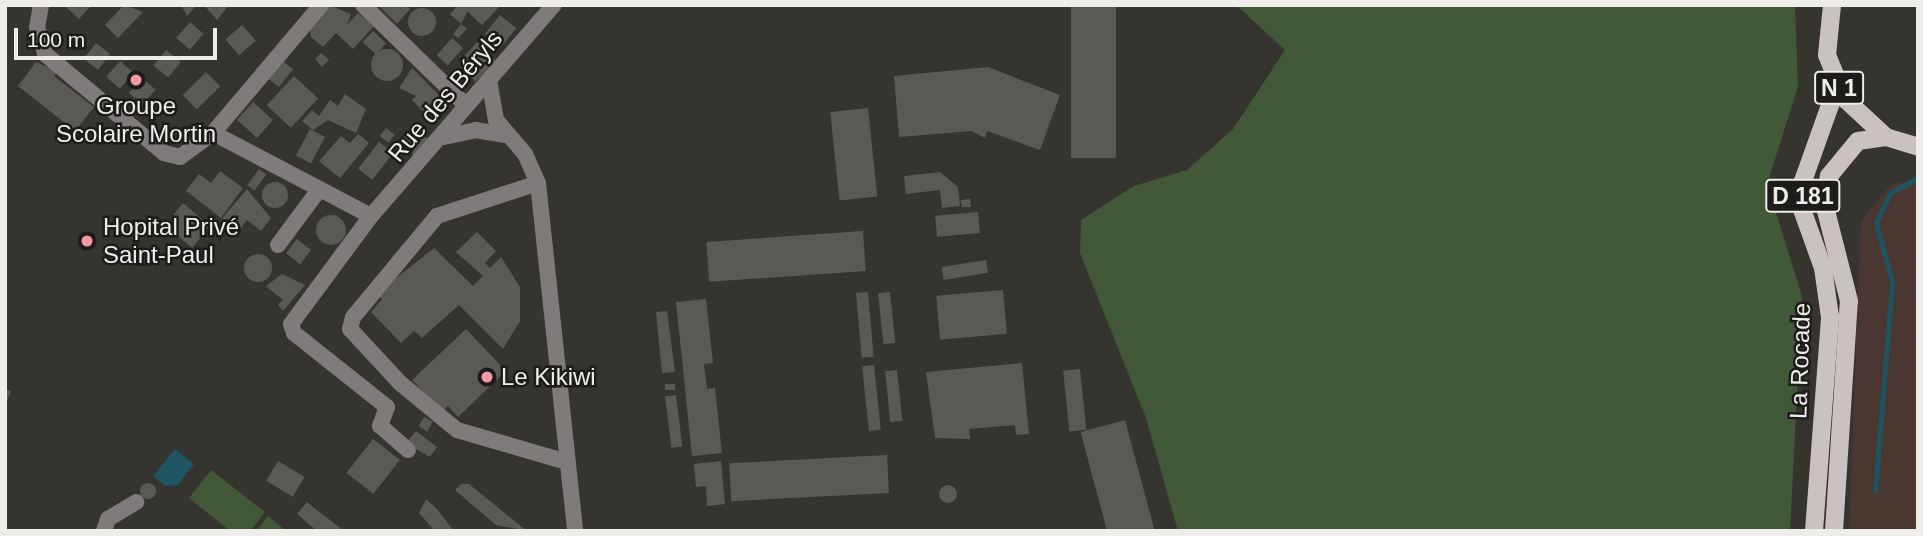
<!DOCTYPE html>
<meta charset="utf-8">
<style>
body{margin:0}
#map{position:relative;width:1923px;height:536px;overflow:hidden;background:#36342f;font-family:Arial,sans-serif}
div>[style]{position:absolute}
.commercial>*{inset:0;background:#4a3731}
.green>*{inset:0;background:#415938}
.water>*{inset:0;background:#1f5562}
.stream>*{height:4.5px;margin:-2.25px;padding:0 2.25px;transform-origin:2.25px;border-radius:2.25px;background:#1f5562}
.building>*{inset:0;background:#5b5953;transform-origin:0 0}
.round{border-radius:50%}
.minor>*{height:16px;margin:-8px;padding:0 8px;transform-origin:8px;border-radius:8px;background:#7f7b7b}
.major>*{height:18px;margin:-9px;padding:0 9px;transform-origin:9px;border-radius:9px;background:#c9c2c1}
.dots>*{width:19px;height:19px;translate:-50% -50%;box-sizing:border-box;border:4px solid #1d1c1a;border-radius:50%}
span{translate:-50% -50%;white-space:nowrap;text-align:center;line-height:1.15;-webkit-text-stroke:5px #1d1c1a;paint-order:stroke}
.shield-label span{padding:2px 5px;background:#1d1c1a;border:2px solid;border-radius:5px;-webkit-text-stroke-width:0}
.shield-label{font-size:23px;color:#efedea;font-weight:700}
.street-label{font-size:24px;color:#efedea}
.poi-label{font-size:24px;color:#efedea}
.left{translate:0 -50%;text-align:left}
.frame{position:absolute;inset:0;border:7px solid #efedea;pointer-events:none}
.scale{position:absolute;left:14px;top:28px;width:203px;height:32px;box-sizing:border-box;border:4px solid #efedea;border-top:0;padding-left:9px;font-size:21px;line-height:24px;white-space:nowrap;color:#efedea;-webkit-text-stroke:5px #1d1c1a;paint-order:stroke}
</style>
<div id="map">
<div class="commercial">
<i style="clip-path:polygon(1918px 181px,1918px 531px,1849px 531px,1861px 221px,1892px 183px)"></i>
</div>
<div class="green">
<i style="clip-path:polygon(1236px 5px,1795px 5px,1798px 87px,1767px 184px,1802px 296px,1790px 531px,1178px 531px,1146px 418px,1080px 253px,1081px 220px,1134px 186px,1187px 170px,1233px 129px,1285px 50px)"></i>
<i style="clip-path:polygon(211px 470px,265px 512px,250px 531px,230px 531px,189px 498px)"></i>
<i style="clip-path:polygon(268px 516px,286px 531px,256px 531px)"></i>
</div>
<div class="water">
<i style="clip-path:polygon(175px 449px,194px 464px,178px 485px,165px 486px,153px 476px)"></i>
</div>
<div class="stream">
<i style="left:1875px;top:491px;width:210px;rotate:-85.3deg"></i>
<i style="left:1892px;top:282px;width:61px;rotate:-105.2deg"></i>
<i style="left:1876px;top:223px;width:33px;rotate:-65deg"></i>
<i style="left:1890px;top:193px;width:32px;rotate:-28deg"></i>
</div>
<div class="building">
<i style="clip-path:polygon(64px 5px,92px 5px,79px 19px)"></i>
<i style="clip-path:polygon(124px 5px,143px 12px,118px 38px,105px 25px)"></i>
<i style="clip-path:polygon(181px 5px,197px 5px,187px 16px)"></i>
<i style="clip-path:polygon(204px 5px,229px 5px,217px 20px)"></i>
<i style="clip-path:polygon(329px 5px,351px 14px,347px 25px,358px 13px,374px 26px,353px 49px,336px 33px,323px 47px,311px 37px,310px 29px)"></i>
<i style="clip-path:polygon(378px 5px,407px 5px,410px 9px,397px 24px)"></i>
<i style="clip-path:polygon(458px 5px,471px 5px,461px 24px,450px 14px)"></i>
<i style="clip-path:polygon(472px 5px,501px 5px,482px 25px,467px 11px)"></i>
<i style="left:1071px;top:5px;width:45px;height:153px"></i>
<i class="round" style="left:408px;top:8px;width:28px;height:28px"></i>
<i style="left:500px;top:15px;width:21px;height:24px;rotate:39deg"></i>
<i style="left:190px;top:22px;width:18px;height:21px;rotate:41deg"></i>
<i style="clip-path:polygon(461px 24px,467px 29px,458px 38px,453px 34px)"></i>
<i style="left:242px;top:25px;width:21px;height:22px;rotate:49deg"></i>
<i style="left:373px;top:31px;width:18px;height:15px;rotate:43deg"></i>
<i style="left:452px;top:38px;width:15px;height:23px;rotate:42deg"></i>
<i style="clip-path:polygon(477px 42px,496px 61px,475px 82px,460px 61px)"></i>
<i style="left:96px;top:43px;width:18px;height:20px;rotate:38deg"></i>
<i class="round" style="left:371px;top:49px;width:32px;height:32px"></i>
<i style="left:166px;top:50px;width:19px;height:20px;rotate:39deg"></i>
<i style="clip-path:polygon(321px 53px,329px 60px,322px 67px,315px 59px)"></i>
<i style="left:120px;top:61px;width:18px;height:21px;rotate:41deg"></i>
<i style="left:283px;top:61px;width:13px;height:23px;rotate:39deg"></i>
<i style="clip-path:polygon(36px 62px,58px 72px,54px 76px,94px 107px,75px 131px,18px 86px)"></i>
<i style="clip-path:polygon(988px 67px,1060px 95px,1040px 150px,987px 131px,985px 138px,972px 131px,899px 137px,894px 76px)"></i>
<i style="clip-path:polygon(412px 68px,440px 96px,424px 112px,412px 100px,416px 96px,399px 88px)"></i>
<i style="left:206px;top:72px;width:20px;height:33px;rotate:45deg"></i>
<i style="left:294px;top:76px;width:33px;height:40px;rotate:43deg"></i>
<i style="left:142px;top:78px;width:18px;height:20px;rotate:41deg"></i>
<i style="clip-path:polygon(345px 94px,366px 109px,356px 133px,328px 120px,313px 130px,302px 121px,312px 110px,319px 116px,330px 100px,338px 106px)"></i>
<i style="left:253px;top:102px;width:27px;height:24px;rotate:42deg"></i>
<i style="left:868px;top:108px;width:89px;height:38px;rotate:84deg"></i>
<i style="left:416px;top:126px;width:21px;height:21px;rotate:49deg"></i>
<i style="left:386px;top:128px;width:11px;height:10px;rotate:38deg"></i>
<i style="left:310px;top:129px;width:17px;height:30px;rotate:28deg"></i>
<i style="clip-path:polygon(358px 134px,369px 143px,340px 178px,319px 161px,341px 136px,350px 143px)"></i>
<i style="left:379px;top:142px;width:18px;height:34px;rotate:38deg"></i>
<i style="left:259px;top:169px;width:9px;height:20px;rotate:36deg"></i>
<i style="clip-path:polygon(220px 171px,243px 188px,221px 218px,186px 191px,199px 174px,211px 183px)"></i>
<i style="clip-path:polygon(940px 172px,958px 187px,960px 206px,942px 208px,940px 190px,906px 194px,904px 176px)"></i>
<i class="round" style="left:262px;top:182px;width:26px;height:26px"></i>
<i style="clip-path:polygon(247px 189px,271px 218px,261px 231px,247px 220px,236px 234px,220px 221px)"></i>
<i style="clip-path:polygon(970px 199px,971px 207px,962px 207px,961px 200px)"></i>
<i style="clip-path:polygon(183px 203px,210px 226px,192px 248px,171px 230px,177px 223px,171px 218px)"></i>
<i style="left:978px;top:212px;width:21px;height:43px;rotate:85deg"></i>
<i class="round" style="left:316px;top:215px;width:30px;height:30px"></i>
<i style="left:863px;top:231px;width:40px;height:157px;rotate:86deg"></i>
<i style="clip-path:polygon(477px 232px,496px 251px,485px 263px,490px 268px,501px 257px,520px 287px,520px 321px,503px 349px,459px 305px,422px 338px,414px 331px,401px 343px,371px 312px,382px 299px,376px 294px,434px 248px,473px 286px,483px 276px,456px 252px)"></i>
<i style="left:297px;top:239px;width:18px;height:18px;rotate:38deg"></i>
<i class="round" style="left:244px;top:254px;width:28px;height:28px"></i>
<i style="left:986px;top:260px;width:13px;height:45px;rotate:81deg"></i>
<i style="clip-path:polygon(282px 274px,305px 285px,283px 311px,278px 305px,283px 300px,266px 286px)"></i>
<i style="left:1003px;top:290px;width:44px;height:67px;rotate:85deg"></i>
<i style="left:868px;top:292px;width:65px;height:12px;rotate:85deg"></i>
<i style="left:890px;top:292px;width:51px;height:12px;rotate:84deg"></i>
<i style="clip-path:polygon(706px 299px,713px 363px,704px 364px,707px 389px,715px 388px,722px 453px,692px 456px,676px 302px)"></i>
<i style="clip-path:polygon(667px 311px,675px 372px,662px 373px,656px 312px)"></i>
<i style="clip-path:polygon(466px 329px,506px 371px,458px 417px,448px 406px,442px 412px,412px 380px)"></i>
<i style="clip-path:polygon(1022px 363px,1029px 434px,1016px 435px,1015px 425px,969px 429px,970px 439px,935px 438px,926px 372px)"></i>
<i style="left:874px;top:365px;width:65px;height:12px;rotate:84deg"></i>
<i style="left:1080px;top:369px;width:61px;height:17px;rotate:84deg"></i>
<i style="left:897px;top:370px;width:51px;height:12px;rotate:84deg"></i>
<i style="left:675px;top:384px;width:6px;height:10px;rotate:90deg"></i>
<i style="clip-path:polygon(5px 389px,11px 391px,5px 406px)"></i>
<i style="left:676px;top:395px;width:52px;height:11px;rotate:83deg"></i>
<i style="left:424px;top:417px;width:10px;height:11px;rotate:29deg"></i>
<i style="left:1125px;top:420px;width:115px;height:46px;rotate:75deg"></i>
<i style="clip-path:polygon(416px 431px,437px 447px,430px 457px,406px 443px)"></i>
<i style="left:373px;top:439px;width:34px;height:43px;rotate:38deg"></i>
<i style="left:887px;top:455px;width:38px;height:158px;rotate:87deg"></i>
<i style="left:278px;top:461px;width:31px;height:23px;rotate:31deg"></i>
<i style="clip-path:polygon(721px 461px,725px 504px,707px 506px,706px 486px,696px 487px,694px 464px)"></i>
<i class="round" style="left:140px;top:483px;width:16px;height:16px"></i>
<i style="clip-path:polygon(461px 484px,469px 484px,527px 531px,496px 525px,455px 490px)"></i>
<i class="round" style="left:939px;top:485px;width:18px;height:18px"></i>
<i style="clip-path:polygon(426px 499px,436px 508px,454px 531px,435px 531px,419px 513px)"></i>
<i style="clip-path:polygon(307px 502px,344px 531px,317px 531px,297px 514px)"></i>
</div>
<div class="minor">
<i style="left:41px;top:5px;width:22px;rotate:100deg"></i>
<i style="left:37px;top:27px;width:28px;rotate:73deg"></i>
<i style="left:45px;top:54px;width:155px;rotate:39.8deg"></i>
<i style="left:164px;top:153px;width:16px;rotate:14deg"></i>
<i style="left:180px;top:157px;width:41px;rotate:-36deg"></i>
<i style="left:213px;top:133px;width:167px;rotate:-49.8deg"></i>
<i style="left:363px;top:5px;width:144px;rotate:44.2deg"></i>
<i style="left:489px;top:80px;width:41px;rotate:80.1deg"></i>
<i style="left:496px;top:120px;width:45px;rotate:49.5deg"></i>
<i style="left:525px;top:154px;width:32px;rotate:66deg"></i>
<i style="left:538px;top:183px;width:350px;rotate:83.9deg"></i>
<i style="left:213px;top:133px;width:178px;rotate:27.7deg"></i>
<i style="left:444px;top:137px;width:33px;rotate:-12deg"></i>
<i style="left:476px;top:130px;width:28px;rotate:10deg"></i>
<i style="left:538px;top:183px;width:106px;rotate:161.9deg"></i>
<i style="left:437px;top:216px;width:131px;rotate:129.7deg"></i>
<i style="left:353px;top:317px;width:12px;rotate:104deg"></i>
<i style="left:350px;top:329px;width:74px;rotate:47.2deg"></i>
<i style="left:400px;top:383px;width:74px;rotate:39.5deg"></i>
<i style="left:457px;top:430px;width:111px;rotate:16.2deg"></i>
<i style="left:278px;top:245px;width:67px;rotate:-53.5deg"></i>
<i style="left:408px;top:450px;width:37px;rotate:-139deg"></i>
<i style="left:380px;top:426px;width:20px;rotate:-70deg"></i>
<i style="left:387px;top:407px;width:119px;rotate:-141.5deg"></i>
<i style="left:294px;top:333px;width:9px;rotate:-108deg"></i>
<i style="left:291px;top:324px;width:134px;rotate:-53.5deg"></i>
<i style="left:371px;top:216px;width:279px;rotate:-49.1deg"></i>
<i style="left:104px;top:531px;width:13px;rotate:-72deg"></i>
<i style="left:108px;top:519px;width:33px;rotate:-31deg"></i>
</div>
<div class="major">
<i style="left:1832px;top:5px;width:50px;rotate:95.7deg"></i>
<i style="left:1827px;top:55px;width:48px;rotate:67.8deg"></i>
<i style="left:1845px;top:99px;width:56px;rotate:42.8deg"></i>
<i style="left:1886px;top:137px;width:34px;rotate:17deg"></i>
<i style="left:1814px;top:531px;width:215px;rotate:-85.7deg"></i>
<i style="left:1830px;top:317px;width:49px;rotate:-98.1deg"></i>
<i style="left:1823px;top:268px;width:59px;rotate:-109.7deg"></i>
<i style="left:1803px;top:212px;width:31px;rotate:-90deg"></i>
<i style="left:1803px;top:181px;width:81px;rotate:-70.4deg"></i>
<i style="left:1830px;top:105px;width:28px;rotate:-82deg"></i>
<i style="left:1834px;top:531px;width:230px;rotate:-86.3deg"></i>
<i style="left:1849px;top:301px;width:97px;rotate:-104.3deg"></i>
<i style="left:1825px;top:207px;width:31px;rotate:-83deg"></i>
<i style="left:1829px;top:176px;width:45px;rotate:-50.4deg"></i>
<i style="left:1858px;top:141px;width:28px;rotate:-8deg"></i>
</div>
<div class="dots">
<i style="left:136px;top:80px;background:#f49aa5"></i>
<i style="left:87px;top:241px;background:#f49aa5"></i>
<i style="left:487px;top:377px;background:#f49aa5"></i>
</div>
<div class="shield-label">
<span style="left:1839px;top:88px">N 1</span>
<span style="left:1803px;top:196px">D 181</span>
</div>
<div class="street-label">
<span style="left:445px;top:96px;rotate:-50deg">Rue des Béryls</span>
<span style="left:1800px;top:361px;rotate:-88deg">La Rocade</span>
</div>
<div class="poi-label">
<span style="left:136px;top:120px">Groupe<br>Scolaire Mortin</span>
<span class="left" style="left:103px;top:241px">Hopital Privé<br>Saint-Paul</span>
<span class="left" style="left:501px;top:377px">Le Kikiwi</span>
</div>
<div class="frame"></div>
<div class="scale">100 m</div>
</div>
